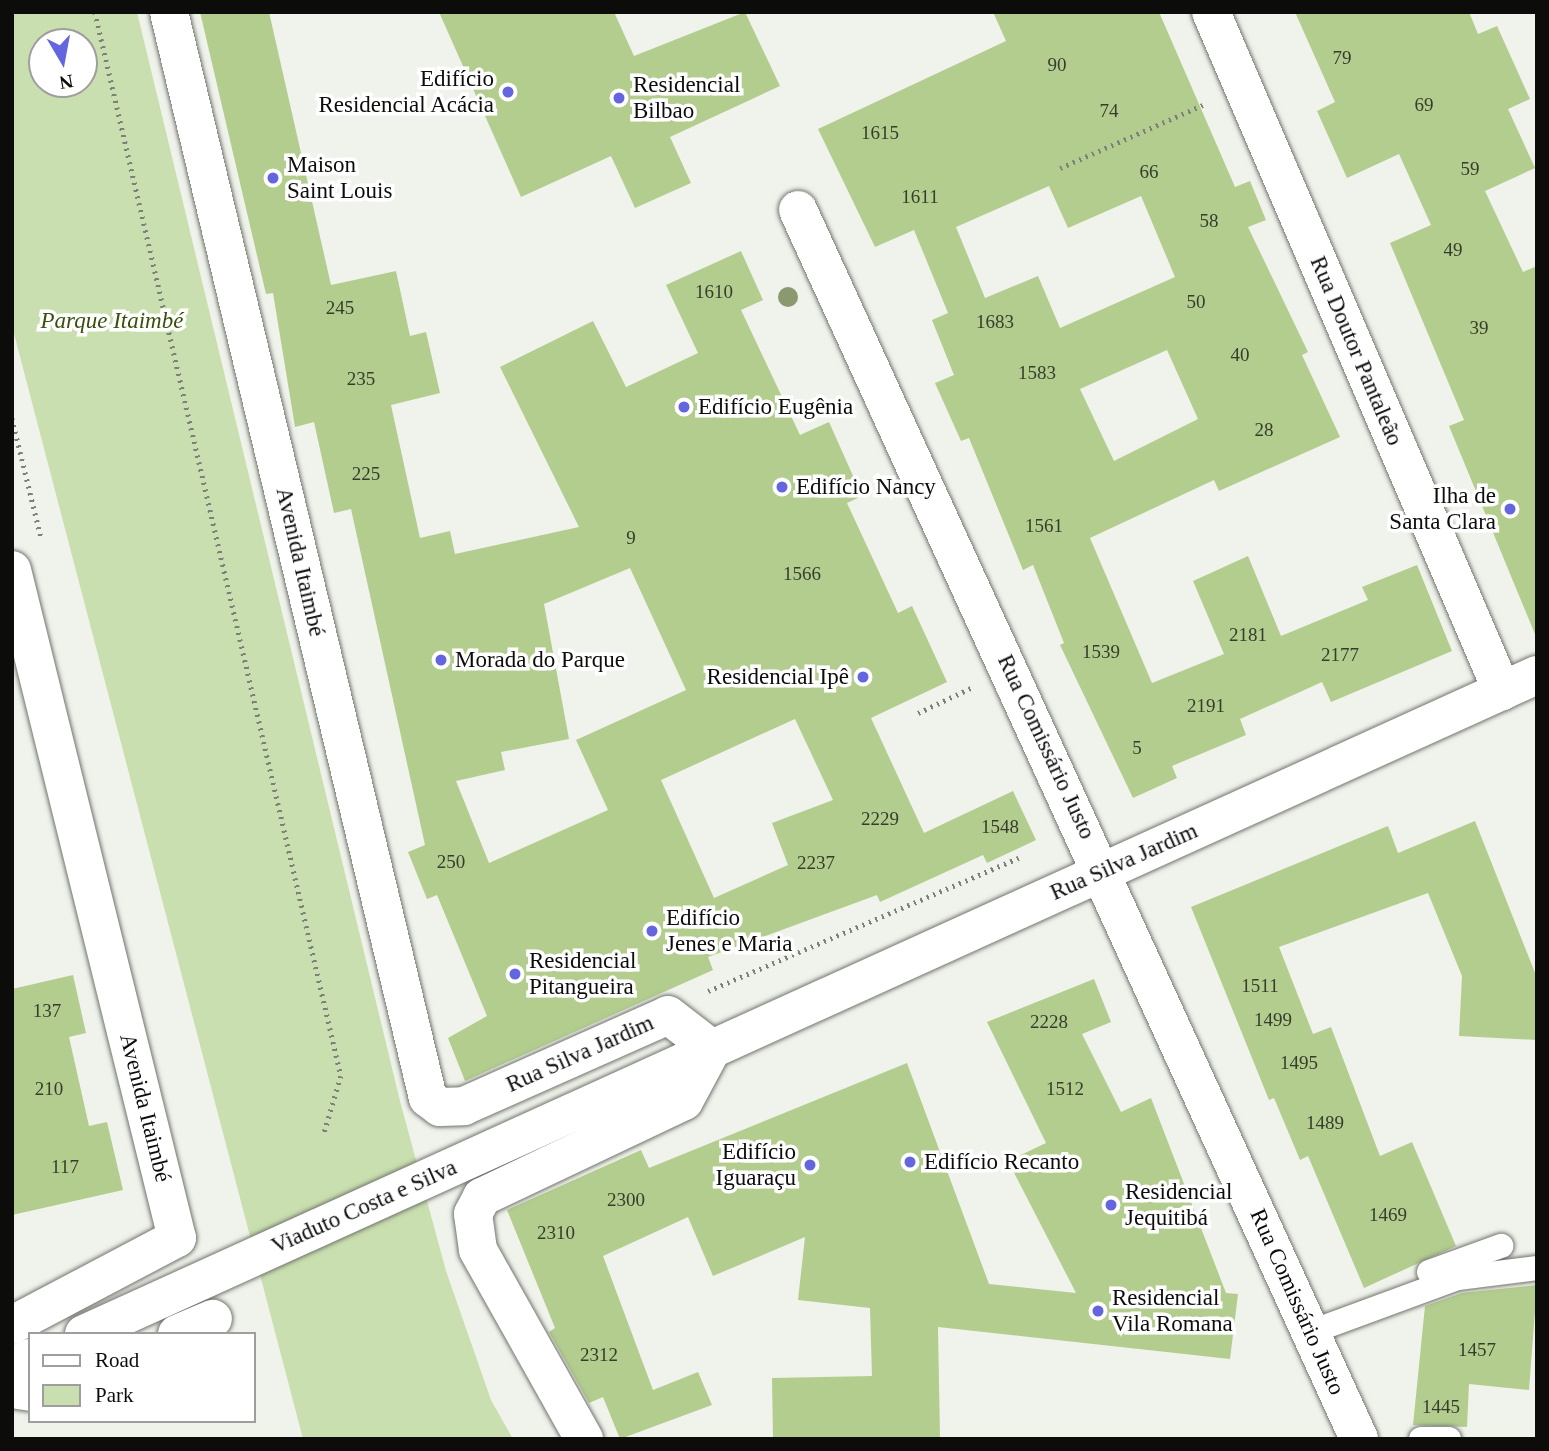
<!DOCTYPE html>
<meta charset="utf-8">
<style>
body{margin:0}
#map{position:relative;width:1549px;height:1451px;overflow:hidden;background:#eff3eb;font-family:"Times New Roman",serif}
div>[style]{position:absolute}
.green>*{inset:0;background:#cadfaf}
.building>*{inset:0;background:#b3cd8f}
.path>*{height:4.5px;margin-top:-2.25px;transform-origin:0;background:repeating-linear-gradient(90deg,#7d7f7a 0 2px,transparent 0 7px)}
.roads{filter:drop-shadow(0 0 2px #72756e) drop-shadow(0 0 2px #72756e)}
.lane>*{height:24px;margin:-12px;padding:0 12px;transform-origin:12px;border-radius:12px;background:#fff}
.street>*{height:38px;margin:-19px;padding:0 19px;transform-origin:19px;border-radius:19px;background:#fff}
.secondary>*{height:38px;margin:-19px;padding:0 19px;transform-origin:19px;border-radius:19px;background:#fff}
.trees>*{width:20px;height:20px;margin:-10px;border-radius:50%;background:#8b9970}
.dots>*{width:19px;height:19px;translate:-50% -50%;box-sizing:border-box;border:4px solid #fff;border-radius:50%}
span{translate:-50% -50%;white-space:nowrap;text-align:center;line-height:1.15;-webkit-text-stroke:7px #fff;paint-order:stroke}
.number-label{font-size:19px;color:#363d2c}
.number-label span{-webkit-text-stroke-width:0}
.poi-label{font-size:23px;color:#0c0d0b}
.right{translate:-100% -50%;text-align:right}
.left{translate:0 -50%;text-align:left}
.park-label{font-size:23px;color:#39500c;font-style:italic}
.street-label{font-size:23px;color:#0c0d0b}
.frame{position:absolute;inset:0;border:14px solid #0c0d0b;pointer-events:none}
.legend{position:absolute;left:28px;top:1332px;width:228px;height:91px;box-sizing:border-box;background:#fff;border:2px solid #9e9e9d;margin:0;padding:9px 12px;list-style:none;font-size:21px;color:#0c0d0b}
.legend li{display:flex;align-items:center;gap:14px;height:35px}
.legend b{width:35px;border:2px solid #9e9e9d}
.north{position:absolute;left:28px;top:28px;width:70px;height:70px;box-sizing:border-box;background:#fff;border:2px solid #9e9e9d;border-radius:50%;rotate:170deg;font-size:19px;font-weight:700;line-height:28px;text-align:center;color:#0c0d0b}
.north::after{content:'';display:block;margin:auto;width:24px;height:32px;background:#6366df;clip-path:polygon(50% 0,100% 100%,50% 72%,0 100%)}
</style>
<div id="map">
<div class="green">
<i style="clip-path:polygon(evenodd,12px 12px,137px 12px,400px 1101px,446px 1271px,491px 1400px,513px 1439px,303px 1439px,12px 326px,12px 12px,42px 42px,84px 42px,84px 84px,42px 84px,42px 42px)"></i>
</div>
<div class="building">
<i style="clip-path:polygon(evenodd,200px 12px,269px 12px,331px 285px,396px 271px,410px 336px,426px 332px,440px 393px,391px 405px,420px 538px,450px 531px,455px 554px,579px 527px,500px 367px,593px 321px,626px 387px,698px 353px,666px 285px,741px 251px,763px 300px,741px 310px,800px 435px,829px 422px,862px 496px,847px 503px,898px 613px,912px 606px,947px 682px,871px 718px,924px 833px,1013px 791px,1036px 840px,987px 863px,983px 855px,880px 902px,877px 895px,708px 957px,713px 970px,465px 1081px,448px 1038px,487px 1016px,437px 895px,427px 899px,408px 852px,425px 845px,351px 509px,334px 513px,314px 422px,295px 427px,273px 293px,266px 294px,200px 12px,630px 568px,686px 690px,576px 740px,608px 810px,489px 863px,456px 781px,505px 770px,501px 752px,569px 739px,544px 604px,630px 568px,200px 12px,795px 719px,833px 800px,772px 823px,788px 865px,714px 898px,661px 780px,795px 719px)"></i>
<i style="clip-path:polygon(439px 12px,614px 12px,634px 56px,745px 12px,780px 86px,670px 137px,691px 183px,635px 208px,611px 156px,521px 197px)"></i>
<i style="clip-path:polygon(evenodd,993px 12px,1159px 12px,1235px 187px,1250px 181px,1266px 220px,1248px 227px,1308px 352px,1302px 355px,1340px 437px,1219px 491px,1214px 480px,1090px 538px,1152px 683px,1224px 654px,1193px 581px,1248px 556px,1281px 636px,1368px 600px,1362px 587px,1417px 565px,1452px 651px,1331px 702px,1322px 682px,1240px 719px,1246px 735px,1172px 766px,1177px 778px,1133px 798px,1060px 645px,1064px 643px,1033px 565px,1023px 570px,969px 438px,961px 441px,935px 383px,954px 375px,932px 320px,948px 313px,914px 230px,875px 247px,818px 129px,1006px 41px,993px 12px,1049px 186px,1068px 228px,1141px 196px,1175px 277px,1060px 328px,1038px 276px,985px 298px,956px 227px,1049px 186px,993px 12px,1167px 350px,1198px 419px,1114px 461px,1080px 389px,1167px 350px)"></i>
<i style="clip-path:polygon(1295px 12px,1469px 12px,1478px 34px,1497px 26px,1530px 99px,1508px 109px,1535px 168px,1485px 191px,1523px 272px,1537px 266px,1537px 639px,1449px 426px,1464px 420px,1390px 243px,1431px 225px,1399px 154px,1347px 178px,1317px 111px,1335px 102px)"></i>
<i style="clip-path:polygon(1475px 821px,1537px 978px,1537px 1040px,1459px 1036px,1462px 976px,1428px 893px,1279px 947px,1313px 1034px,1331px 1027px,1380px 1156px,1412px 1142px,1456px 1246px,1364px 1288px,1308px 1156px,1300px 1160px,1274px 1098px,1269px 1100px,1191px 907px,1388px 826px,1398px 853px)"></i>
<i style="clip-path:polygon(73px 975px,86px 1033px,69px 1037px,89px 1126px,107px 1122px,123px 1190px,12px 1215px,12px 989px)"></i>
<i style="clip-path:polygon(1094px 979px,1111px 1022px,1082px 1034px,1121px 1112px,1151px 1098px,1226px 1293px,1238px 1294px,1230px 1359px,938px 1327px,940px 1438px,773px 1439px,772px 1378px,872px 1376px,870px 1308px,798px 1300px,805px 1237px,713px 1276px,688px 1217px,603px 1256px,653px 1390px,698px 1372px,712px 1405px,620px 1439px,603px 1397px,589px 1403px,549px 1332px,555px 1328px,507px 1210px,641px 1150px,649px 1168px,907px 1063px,989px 1284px,1076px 1293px,1008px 1161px,1046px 1143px,987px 1022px)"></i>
<i style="clip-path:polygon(1537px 1285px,1529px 1390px,1469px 1384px,1467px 1427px,1413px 1425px,1425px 1306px,1462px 1293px)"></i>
</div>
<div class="path">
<i style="left:95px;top:12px;width:1092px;rotate:76.98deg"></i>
<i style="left:341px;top:1076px;width:60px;rotate:106.3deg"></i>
<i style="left:1060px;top:168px;width:156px;rotate:-23.8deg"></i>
<i style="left:12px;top:418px;width:122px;rotate:76.3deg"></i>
<i style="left:918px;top:713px;width:59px;rotate:-25.3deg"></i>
<i style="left:708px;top:991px;width:338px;rotate:-23.2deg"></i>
</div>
<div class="roads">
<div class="lane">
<i style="left:1429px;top:1272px;width:77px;rotate:-19.9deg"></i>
<i style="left:1311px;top:1332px;width:157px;rotate:-20.2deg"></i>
<i style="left:1458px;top:1278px;width:80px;rotate:-7.2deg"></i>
<i style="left:1421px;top:1439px;width:28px"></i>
</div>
<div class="street">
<i style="left:169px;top:12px;width:1116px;rotate:76.59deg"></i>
<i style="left:428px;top:1098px;width:15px;rotate:37deg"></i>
<i style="left:440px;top:1107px;width:24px;rotate:-2deg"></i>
<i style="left:464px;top:1106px;width:223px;rotate:-24deg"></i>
<i style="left:668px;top:1015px;width:56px;rotate:37.7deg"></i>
<i style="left:712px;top:1049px;width:59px;rotate:118.3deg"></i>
<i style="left:684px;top:1101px;width:224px;rotate:154.6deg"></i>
<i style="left:482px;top:1197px;width:19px;rotate:118deg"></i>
<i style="left:473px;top:1214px;width:36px;rotate:82deg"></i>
<i style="left:478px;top:1250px;width:217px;rotate:60.7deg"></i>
<i style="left:1211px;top:12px;width:739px;rotate:66.8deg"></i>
<i style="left:798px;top:210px;width:1351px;rotate:65.46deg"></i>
<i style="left:12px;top:570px;width:688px;rotate:76.13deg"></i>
<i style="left:177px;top:1238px;width:187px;rotate:152.2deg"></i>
<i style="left:177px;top:1334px;width:39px;rotate:-23deg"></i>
<i style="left:12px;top:1389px;width:18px;rotate:9deg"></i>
</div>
<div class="secondary">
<i style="left:84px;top:1334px;width:1595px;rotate:-24.4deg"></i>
<i style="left:12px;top:1366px;width:20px;rotate:-24deg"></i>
</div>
</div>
<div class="trees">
<i style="left:788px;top:297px"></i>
</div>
<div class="dots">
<i style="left:508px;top:92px;background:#6366df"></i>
<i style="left:619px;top:98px;background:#6366df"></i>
<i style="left:273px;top:178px;background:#6366df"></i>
<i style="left:684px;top:407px;background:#6366df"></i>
<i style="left:782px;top:487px;background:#6366df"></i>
<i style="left:1510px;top:509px;background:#6366df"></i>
<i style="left:441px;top:660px;background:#6366df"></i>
<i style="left:863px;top:677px;background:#6366df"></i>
<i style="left:652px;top:931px;background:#6366df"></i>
<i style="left:515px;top:974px;background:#6366df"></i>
<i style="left:910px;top:1162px;background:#6366df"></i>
<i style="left:810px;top:1165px;background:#6366df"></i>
<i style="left:1111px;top:1205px;background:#6366df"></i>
<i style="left:1098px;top:1311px;background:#6366df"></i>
</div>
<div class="number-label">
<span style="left:1342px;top:58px">79</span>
<span style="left:1057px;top:65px">90</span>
<span style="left:1424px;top:105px">69</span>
<span style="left:1109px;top:111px">74</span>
<span style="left:880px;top:133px">1615</span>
<span style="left:1470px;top:169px">59</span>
<span style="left:1149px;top:172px">66</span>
<span style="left:920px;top:197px">1611</span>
<span style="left:1209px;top:221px">58</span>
<span style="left:1453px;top:250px">49</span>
<span style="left:714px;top:292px">1610</span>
<span style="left:1196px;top:302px">50</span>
<span style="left:340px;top:308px">245</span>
<span style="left:995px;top:322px">1683</span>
<span style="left:1479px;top:328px">39</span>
<span style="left:1240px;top:355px">40</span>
<span style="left:1037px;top:373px">1583</span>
<span style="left:361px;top:379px">235</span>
<span style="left:1264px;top:430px">28</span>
<span style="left:366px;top:474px">225</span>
<span style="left:1044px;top:526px">1561</span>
<span style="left:631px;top:538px">9</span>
<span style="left:802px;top:574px">1566</span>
<span style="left:1248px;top:635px">2181</span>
<span style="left:1101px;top:652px">1539</span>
<span style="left:1340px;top:655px">2177</span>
<span style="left:1206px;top:706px">2191</span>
<span style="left:1137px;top:748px">5</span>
<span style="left:880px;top:819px">2229</span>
<span style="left:1000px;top:827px">1548</span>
<span style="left:451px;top:862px">250</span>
<span style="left:816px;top:863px">2237</span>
<span style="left:1260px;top:986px">1511</span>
<span style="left:47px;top:1011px">137</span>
<span style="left:1273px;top:1020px">1499</span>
<span style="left:1049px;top:1022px">2228</span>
<span style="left:1299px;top:1063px">1495</span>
<span style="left:49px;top:1089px">210</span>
<span style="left:1065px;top:1089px">1512</span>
<span style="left:1325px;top:1123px">1489</span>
<span style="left:65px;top:1167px">117</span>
<span style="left:626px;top:1200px">2300</span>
<span style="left:1388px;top:1215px">1469</span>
<span style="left:556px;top:1233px">2310</span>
<span style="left:1477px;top:1350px">1457</span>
<span style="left:599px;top:1355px">2312</span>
<span style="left:1441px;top:1407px">1445</span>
</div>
<div class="poi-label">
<span class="right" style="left:494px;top:92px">Edifício<br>Residencial Acácia</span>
<span class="left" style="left:633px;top:98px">Residencial<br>Bilbao</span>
<span class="left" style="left:287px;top:178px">Maison<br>Saint Louis</span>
<span class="left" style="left:698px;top:407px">Edifício Eugênia</span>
<span class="left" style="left:796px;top:487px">Edifício Nancy</span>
<span class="right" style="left:1496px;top:509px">Ilha de<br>Santa Clara</span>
<span class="left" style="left:455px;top:660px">Morada do Parque</span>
<span class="right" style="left:849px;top:677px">Residencial Ipê</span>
<span class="left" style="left:666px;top:931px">Edifício<br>Jenes e Maria</span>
<span class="left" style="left:529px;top:974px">Residencial<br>Pitangueira</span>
<span class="right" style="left:796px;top:1165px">Edifício<br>Iguaraçu</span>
<span class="left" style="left:924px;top:1162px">Edifício Recanto</span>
<span class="left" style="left:1125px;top:1205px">Residencial<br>Jequitibá</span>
<span class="left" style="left:1112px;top:1311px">Residencial<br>Vila Romana</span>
</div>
<div class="park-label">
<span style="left:112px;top:321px">Parque Itaimbé</span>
</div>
<div class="street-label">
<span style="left:1356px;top:351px;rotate:67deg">Rua Doutor Pantaleão</span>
<span style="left:300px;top:562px;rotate:77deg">Avenida Itaimbé</span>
<span style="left:1046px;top:747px;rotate:65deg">Rua Comissário Justo</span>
<span style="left:1124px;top:862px;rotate:-24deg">Rua Silva Jardim</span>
<span style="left:580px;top:1054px;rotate:-24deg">Rua Silva Jardim</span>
<span style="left:145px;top:1108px;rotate:76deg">Avenida Itaimbé</span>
<span style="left:364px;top:1207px;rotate:-24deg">Viaduto Costa e Silva</span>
<span style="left:1297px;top:1302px;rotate:66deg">Rua Comissário Justo</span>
</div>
<div class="frame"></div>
<ul class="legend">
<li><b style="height:9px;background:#fff"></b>Road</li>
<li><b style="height:19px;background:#cadfaf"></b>Park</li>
</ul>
<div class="north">N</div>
</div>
